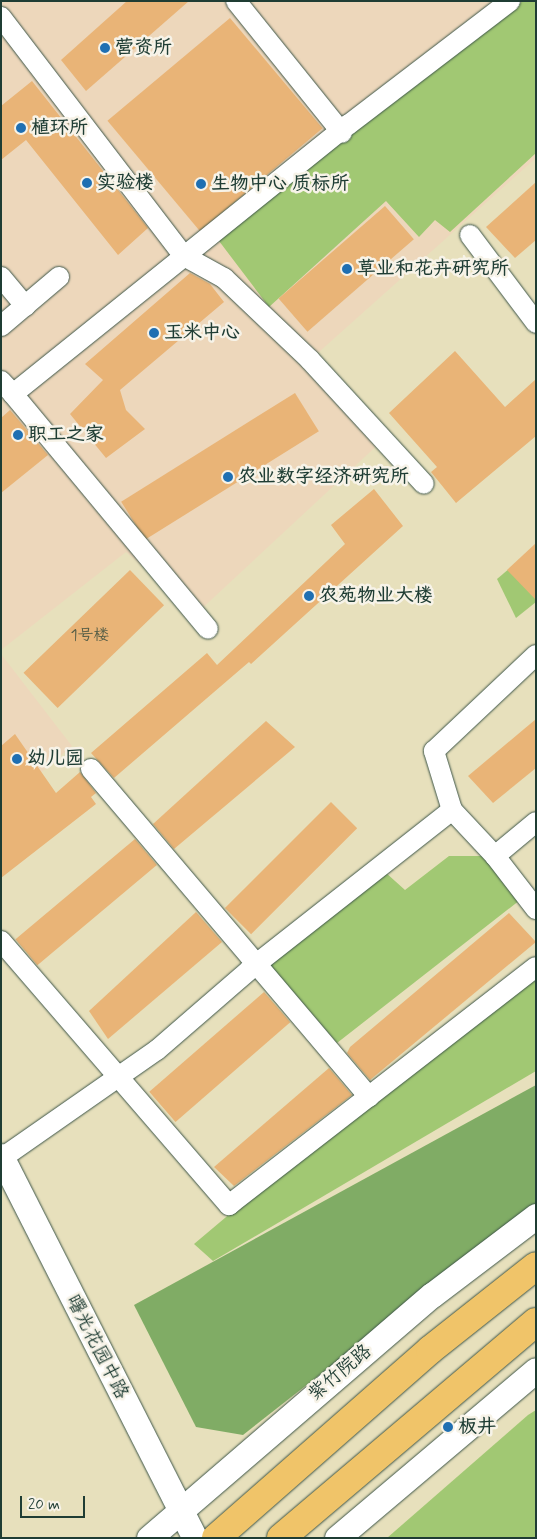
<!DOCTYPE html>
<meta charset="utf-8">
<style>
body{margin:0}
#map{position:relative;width:537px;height:1539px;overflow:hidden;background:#e7e0bc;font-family:Mynerve,"LXGW WenKai TC",sans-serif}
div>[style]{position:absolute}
.built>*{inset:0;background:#edd7bb}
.green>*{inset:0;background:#a1c873}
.forest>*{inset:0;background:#80ac65}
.building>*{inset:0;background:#e9b477;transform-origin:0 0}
.roads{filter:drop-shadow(0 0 1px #3d5548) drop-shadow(0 0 1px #3d5548)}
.minor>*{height:20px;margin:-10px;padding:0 10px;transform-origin:10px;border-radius:10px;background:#fff}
.tertiary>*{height:25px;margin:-12.5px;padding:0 12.5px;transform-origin:12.5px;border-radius:12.5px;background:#fff}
.primary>*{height:28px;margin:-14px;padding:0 14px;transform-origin:14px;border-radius:14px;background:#f0c469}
.dots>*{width:14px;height:14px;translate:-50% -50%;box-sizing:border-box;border:2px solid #f7f3e8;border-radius:50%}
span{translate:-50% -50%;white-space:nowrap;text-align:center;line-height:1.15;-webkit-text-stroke:5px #f7f3e8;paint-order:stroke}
.number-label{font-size:16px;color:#525b45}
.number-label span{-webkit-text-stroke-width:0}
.poi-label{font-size:19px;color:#1f3d34;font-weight:700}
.left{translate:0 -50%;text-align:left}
.street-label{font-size:19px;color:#1f3d34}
.frame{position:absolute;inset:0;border:2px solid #1f3d34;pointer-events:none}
.scale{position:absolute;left:20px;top:1496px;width:65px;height:22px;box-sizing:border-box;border:2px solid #1f3d34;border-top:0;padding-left:6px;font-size:15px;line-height:18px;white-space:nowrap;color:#1f3d34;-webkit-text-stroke:4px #f7f3e8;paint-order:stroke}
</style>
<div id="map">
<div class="built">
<i style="clip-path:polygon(1px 1px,536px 1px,536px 158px,310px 360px,383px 440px,196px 614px,126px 552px,1px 650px)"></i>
<i style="clip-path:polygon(1px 654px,72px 746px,1px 807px)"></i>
</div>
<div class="green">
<i style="clip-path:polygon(523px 1px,536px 1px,536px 153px,450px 232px,435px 220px,419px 237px,386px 201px,269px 307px,216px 237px)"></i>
<i style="clip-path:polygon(536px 546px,536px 602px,516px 618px,497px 579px)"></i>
<i style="clip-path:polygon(449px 856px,482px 856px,520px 900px,337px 1043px,270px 965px,385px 872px,405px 890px)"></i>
<i style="clip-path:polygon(536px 979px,536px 1071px,213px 1261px,194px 1244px,264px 1185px)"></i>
<i style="clip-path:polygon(536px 1410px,536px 1538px,387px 1538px,528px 1415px)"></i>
</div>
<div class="forest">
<i style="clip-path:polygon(536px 1085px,536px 1205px,243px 1435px,196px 1427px,134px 1305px)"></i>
</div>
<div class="building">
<i style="clip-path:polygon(127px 1px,189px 1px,86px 91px,61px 60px)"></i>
<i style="left:230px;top:18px;width:144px;height:160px;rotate:50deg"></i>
<i style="clip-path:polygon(32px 81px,148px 228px,118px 255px,26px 140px,1px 160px,1px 106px)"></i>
<i style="clip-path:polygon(536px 182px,536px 240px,515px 258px,486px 227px)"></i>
<i style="left:385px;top:206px;width:44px;height:141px;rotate:49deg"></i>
<i style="clip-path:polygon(190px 273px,210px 284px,224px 302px,120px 390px,126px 410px,145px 429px,106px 458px,70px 414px,103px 380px,85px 364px)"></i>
<i style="clip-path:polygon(455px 351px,505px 407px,536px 379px,536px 436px,456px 503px,431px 472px,437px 467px,389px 413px)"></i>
<i style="left:295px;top:393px;width:45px;height:205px;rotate:58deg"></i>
<i style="clip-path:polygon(10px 410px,48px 455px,1px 493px,1px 418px)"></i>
<i style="clip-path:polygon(374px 489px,403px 526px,251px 664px,249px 662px,114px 778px,91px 753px,207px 653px,217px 665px,345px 544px,331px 525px)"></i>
<i style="clip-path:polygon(536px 543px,536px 600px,507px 570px)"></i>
<i style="left:130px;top:570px;width:49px;height:148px;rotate:46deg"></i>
<i style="clip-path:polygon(536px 719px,536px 768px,493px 803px,468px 776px)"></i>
<i style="clip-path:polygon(266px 721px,295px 747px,174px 849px,153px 824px)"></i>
<i style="clip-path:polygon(15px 734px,56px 793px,80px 772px,96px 793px,91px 797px,96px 804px,1px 878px,1px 746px)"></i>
<i style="left:331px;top:802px;width:37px;height:150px;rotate:45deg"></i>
<i style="left:135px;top:839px;width:34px;height:156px;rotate:50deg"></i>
<i style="clip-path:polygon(196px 912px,222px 942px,108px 1039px,89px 1011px)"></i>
<i style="clip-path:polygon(509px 913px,536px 942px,370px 1080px,347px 1053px,350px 1047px)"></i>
<i style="left:264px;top:992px;width:40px;height:152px;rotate:49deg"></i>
<i style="clip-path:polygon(329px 1068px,352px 1095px,234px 1186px,214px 1167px)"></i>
</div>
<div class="roads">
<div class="minor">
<i style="left:236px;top:1px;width:169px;rotate:51.2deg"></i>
<i style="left:1px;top:17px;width:301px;rotate:52.6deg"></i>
<i style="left:184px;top:256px;width:46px;rotate:28.8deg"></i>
<i style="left:224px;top:278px;width:119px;rotate:43.6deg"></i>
<i style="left:310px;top:360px;width:168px;rotate:47.4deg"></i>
<i style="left:470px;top:235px;width:110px;rotate:53.1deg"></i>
<i style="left:1px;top:277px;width:38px;rotate:50deg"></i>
<i style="left:1px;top:326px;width:76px;rotate:-40.2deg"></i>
<i style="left:1px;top:381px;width:18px;rotate:47deg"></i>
<i style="left:13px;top:394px;width:430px;rotate:-38.8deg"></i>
<i style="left:348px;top:125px;width:204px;rotate:-37.4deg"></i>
<i style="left:13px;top:394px;width:305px;rotate:50.3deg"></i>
<i style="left:91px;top:769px;width:430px;rotate:49.7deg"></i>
<i style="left:452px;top:810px;width:62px;rotate:-107deg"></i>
<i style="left:434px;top:751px;width:140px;rotate:-43.3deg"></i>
<i style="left:495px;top:856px;width:67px;rotate:52.3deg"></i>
<i style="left:1px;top:941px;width:349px;rotate:49.2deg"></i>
<i style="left:229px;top:1205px;width:388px;rotate:-37.8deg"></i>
<i style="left:2px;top:1158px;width:189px;rotate:-34.9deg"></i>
<i style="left:157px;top:1050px;width:130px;rotate:-40.9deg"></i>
<i style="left:255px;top:965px;width:251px;rotate:-38.2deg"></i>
<i style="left:452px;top:810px;width:63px;rotate:46.9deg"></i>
<i style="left:495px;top:856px;width:53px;rotate:-39.7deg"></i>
</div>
<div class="tertiary">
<i style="left:1px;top:1156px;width:428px;rotate:63.1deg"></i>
<i style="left:149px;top:1538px;width:373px;rotate:-40.7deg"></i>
<i style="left:432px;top:1295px;width:131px;rotate:-37.2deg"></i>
<i style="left:337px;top:1538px;width:260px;rotate:-40.2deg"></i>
</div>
<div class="primary">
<i style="left:216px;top:1538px;width:285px;rotate:-41.3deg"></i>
<i style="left:430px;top:1350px;width:135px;rotate:-38.4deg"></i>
<i style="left:281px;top:1538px;width:334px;rotate:-40.3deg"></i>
</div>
</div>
<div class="dots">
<i style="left:105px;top:48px;background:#1f6fb2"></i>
<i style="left:21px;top:128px;background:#1f6fb2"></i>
<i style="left:87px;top:183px;background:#1f6fb2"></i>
<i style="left:201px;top:184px;background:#1f6fb2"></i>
<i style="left:347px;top:269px;background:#1f6fb2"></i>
<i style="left:154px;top:333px;background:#1f6fb2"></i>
<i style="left:18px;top:435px;background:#1f6fb2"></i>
<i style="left:228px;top:477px;background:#1f6fb2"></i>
<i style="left:309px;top:596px;background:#1f6fb2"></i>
<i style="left:17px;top:759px;background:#1f6fb2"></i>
<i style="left:448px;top:1427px;background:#1f6fb2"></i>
</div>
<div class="number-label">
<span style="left:90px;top:636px">1号楼</span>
</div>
<div class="poi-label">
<span class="left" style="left:115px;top:48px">营资所</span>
<span class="left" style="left:31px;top:128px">植环所</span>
<span class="left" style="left:97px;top:183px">实验楼</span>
<span class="left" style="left:211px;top:184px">生物中心 质标所</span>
<span class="left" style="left:357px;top:269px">草业和花卉研究所</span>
<span class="left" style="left:164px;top:333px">玉米中心</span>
<span class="left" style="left:28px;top:435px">职工之家</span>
<span class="left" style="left:238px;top:477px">农业数字经济研究所</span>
<span class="left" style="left:319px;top:596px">农苑物业大楼</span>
<span class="left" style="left:27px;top:759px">幼儿园</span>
<span class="left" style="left:458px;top:1427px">板井</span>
</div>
<div class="street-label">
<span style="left:97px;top:1347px;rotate:63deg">曙光花园中路</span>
<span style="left:340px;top:1373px;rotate:-40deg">紫竹院路</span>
</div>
<div class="frame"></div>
<div class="scale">20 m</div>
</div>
